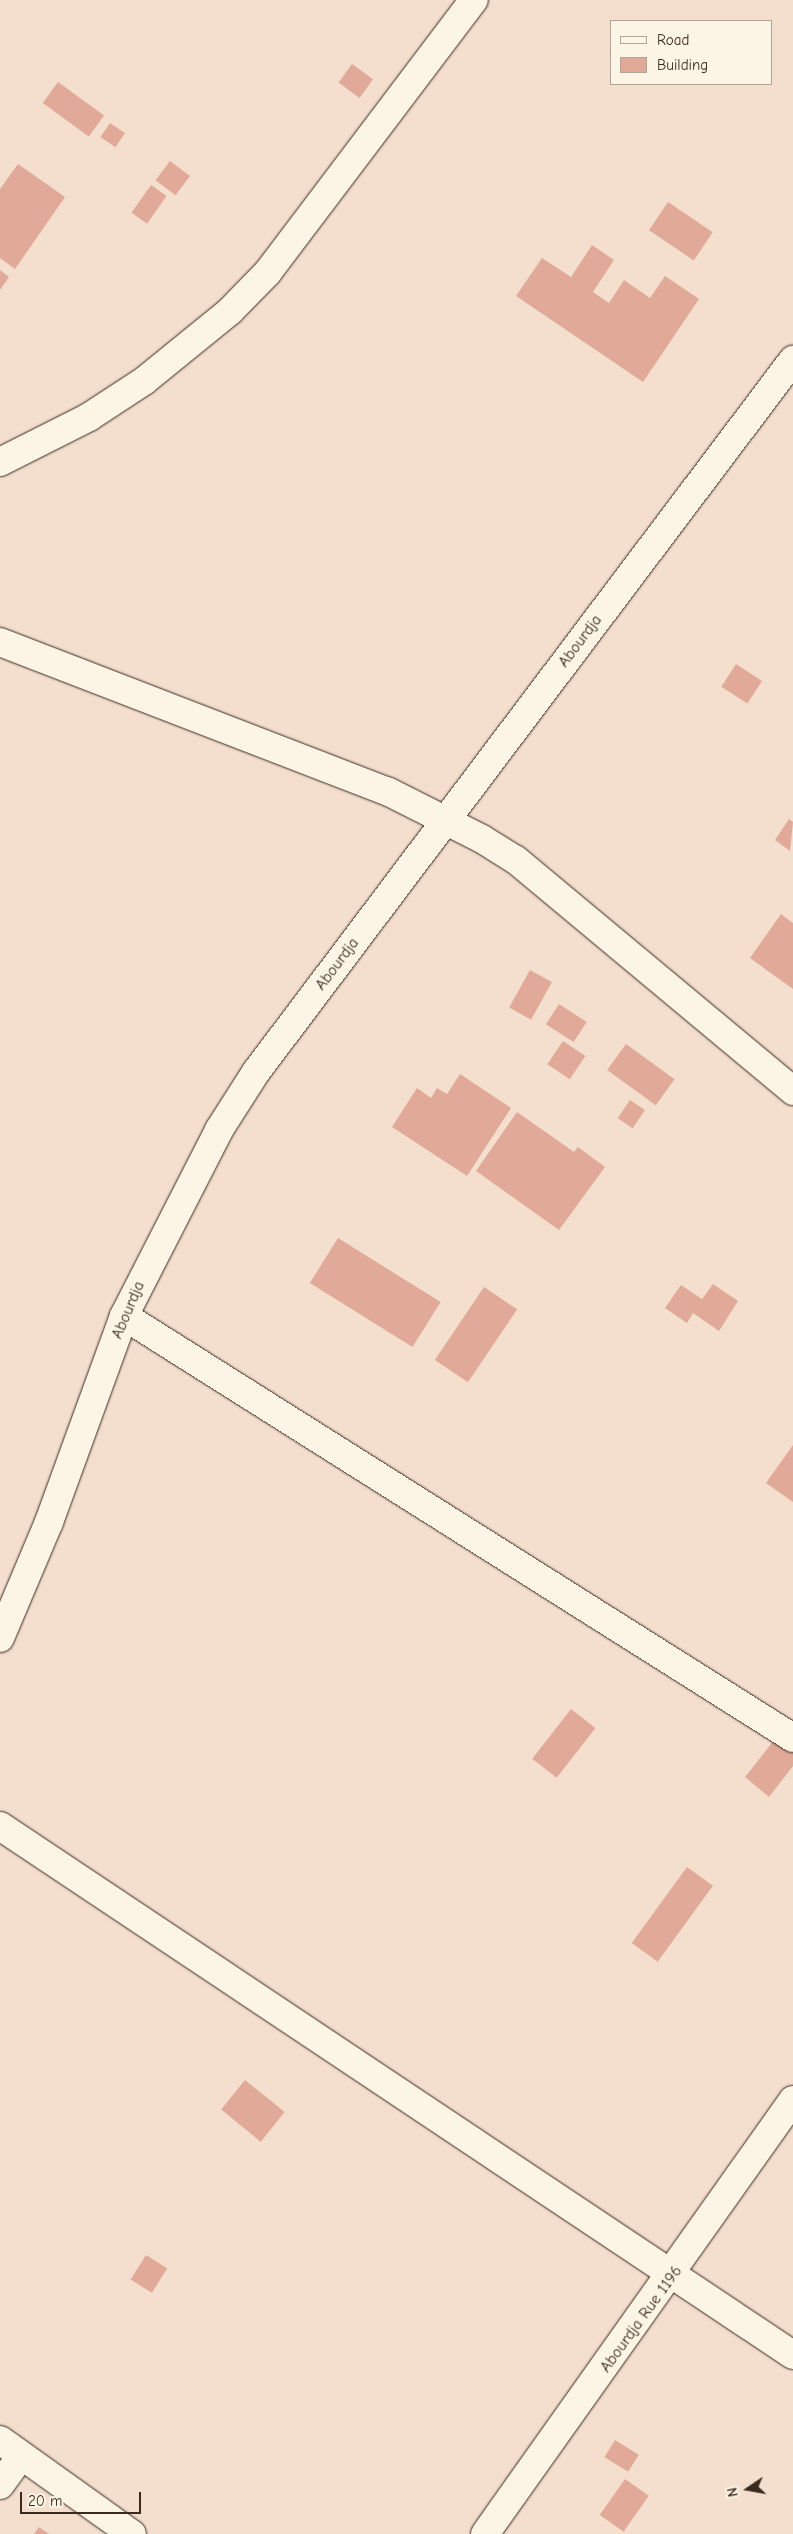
<!DOCTYPE html>
<style>
body{margin:0}
#map{position:relative;width:793px;height:2534px;overflow:hidden;background:#f4dece;font-family:"Comic Neue",sans-serif}
div>[style]{position:absolute}
.building>*{inset:0;background:#e1aa98;transform-origin:0 0}
.roads{filter:drop-shadow(0 0 1px #3b2a1e) drop-shadow(0 0 1px #3b2a1e)}
.minor>*{height:28px;margin:-14px;padding:0 14px;transform-origin:14px;border-radius:14px;background:#fcf5e5}
span{translate:-50% -50%;white-space:nowrap;text-align:center;line-height:1.15;-webkit-text-stroke:4px #fcf5e5;paint-order:stroke}
.street-label{font-size:16px;color:#3b2a1e}
.legend{position:absolute;left:610px;top:20px;width:162px;height:65px;box-sizing:border-box;background:#fcf5e5;border:1px solid #afa495;margin:0;padding:6px 9px;list-style:none;font-size:15px;color:#3b2a1e}
.legend li{display:flex;align-items:center;gap:10px;height:25px}
.legend b{width:25px;border:1px solid #afa495}
.north{position:absolute;left:723px;top:2464px;width:50px;height:50px;-webkit-text-stroke:4px #fcf5e5;paint-order:stroke;rotate:258deg;font-size:14px;font-weight:700;line-height:20px;text-align:center;color:#3b2a1e}
.north::after{content:'';display:block;margin:auto;width:18px;height:22px;background:#3b2a1e;clip-path:polygon(50% 0,100% 100%,50% 72%,0 100%)}
.scale{position:absolute;left:20px;top:2492px;width:121px;height:22px;box-sizing:border-box;border:2px solid #3b2a1e;border-top:0;padding-left:6px;font-size:15px;line-height:18px;white-space:nowrap;color:#3b2a1e;-webkit-text-stroke:4px #fcf5e5;paint-order:stroke}
</style>
<div id="map">
<div class="building">
<i style="left:352px;top:64px;width:26px;height:23px;rotate:36deg"></i>
<i style="left:58px;top:82px;width:57px;height:26px;rotate:36deg"></i>
<i style="left:110px;top:123px;width:18px;height:17px;rotate:34deg"></i>
<i style="left:170px;top:161px;width:25px;height:24px;rotate:37deg"></i>
<i style="clip-path:polygon(18px 164px,65px 197px,15px 269px,0 258px,0 189px)"></i>
<i style="left:151px;top:185px;width:19px;height:34px;rotate:35deg"></i>
<i style="left:668px;top:202px;width:54px;height:34px;rotate:34deg"></i>
<i style="clip-path:polygon(592px 245px,614px 260px,593px 292px,609px 303px,624px 280px,650px 298px,665px 276px,699px 299px,643px 382px,516px 296px,542px 258px,571px 277px)"></i>
<i style="clip-path:polygon(0 270px,9px 277px,0 290px)"></i>
<i style="left:736px;top:664px;width:31px;height:27px;rotate:33deg"></i>
<i style="clip-path:polygon(789px 819px,793px 822px,790px 851px,775px 840px)"></i>
<i style="clip-path:polygon(781px 914px,793px 923px,793px 989px,750px 958px)"></i>
<i style="left:530px;top:970px;width:25px;height:43px;rotate:29deg"></i>
<i style="left:559px;top:1004px;width:33px;height:24px;rotate:33deg"></i>
<i style="left:563px;top:1041px;width:27px;height:28px;rotate:34deg"></i>
<i style="left:626px;top:1044px;width:60px;height:32px;rotate:36deg"></i>
<i style="clip-path:polygon(460px 1074px,511px 1108px,467px 1176px,392px 1127px,417px 1088px,431px 1098px,437px 1088px,447px 1094px)"></i>
<i style="left:630px;top:1100px;width:18px;height:22px;rotate:34deg"></i>
<i style="clip-path:polygon(517px 1112px,574px 1152px,578px 1147px,605px 1167px,559px 1230px,476px 1171px)"></i>
<i style="left:338px;top:1238px;width:121px;height:53px;rotate:32deg"></i>
<i style="clip-path:polygon(713px 1284px,738px 1301px,719px 1331px,693px 1313px,687px 1323px,665px 1308px,681px 1285px,702px 1299px)"></i>
<i style="left:484px;top:1287px;width:40px;height:88px;rotate:34deg"></i>
<i style="clip-path:polygon(793px 1445px,793px 1502px,766px 1483px)"></i>
<i style="left:571px;top:1709px;width:31px;height:63px;rotate:38deg"></i>
<i style="clip-path:polygon(775px 1739px,793px 1752px,793px 1766px,769px 1797px,745px 1777px)"></i>
<i style="left:687px;top:1867px;width:32px;height:94px;rotate:36deg"></i>
<i style="left:245px;top:2080px;width:51px;height:38px;rotate:39deg"></i>
<i style="left:146px;top:2255px;width:25px;height:29px;rotate:32deg"></i>
<i style="left:615px;top:2440px;width:28px;height:20px;rotate:32deg"></i>
<i style="left:625px;top:2479px;width:29px;height:44px;rotate:35deg"></i>
<i style="clip-path:polygon(39px 2527px,49px 2534px,34px 2534px)"></i>
</div>
<div class="roads">
<div class="minor">
<i style="left:0;top:462px;width:100px;rotate:-26.8deg"></i>
<i style="left:89px;top:417px;width:66px;rotate:-33.2deg"></i>
<i style="left:144px;top:381px;width:111px;rotate:-39.1deg"></i>
<i style="left:230px;top:311px;width:54px;rotate:-45.7deg"></i>
<i style="left:268px;top:272px;width:341px;rotate:-52.9deg"></i>
<i style="left:0;top:642px;width:415px;rotate:21.1deg"></i>
<i style="left:387px;top:791px;width:106px;rotate:26.8deg"></i>
<i style="left:482px;top:839px;width:40px;rotate:32deg"></i>
<i style="left:516px;top:860px;width:361px;rotate:39.8deg"></i>
<i style="left:124px;top:1316px;width:791px;rotate:32.24deg"></i>
<i style="left:0;top:1638px;width:126px;rotate:-67.1deg"></i>
<i style="left:49px;top:1522px;width:219px;rotate:-70deg"></i>
<i style="left:124px;top:1316px;width:209px;rotate:-62.9deg"></i>
<i style="left:219px;top:1130px;width:69px;rotate:-57.5deg"></i>
<i style="left:256px;top:1072px;width:892px;rotate:-52.98deg"></i>
<i style="left:0;top:1826px;width:953px;rotate:33.71deg"></i>
<i style="left:0;top:2440px;width:162px;rotate:35.5deg"></i>
<i style="left:0;top:2485px;width:34px;rotate:-54deg"></i>
<i style="left:485px;top:2534px;width:532px;rotate:-54.64deg"></i>
</div>
</div>
<div class="street-label">
<span style="left:580px;top:641px;rotate:-53deg">Abourdja</span>
<span style="left:337px;top:964px;rotate:-53deg">Abourdja</span>
<span style="left:128px;top:1310px;rotate:-67deg">Abourdja</span>
<span style="left:641px;top:2319px;rotate:-54deg">Abourdja Rue 1196</span>
</div>
<ul class="legend">
<li><b style="height:6px;background:#fcf5e5"></b>Road</li>
<li><b style="height:14px;background:#e1aa98"></b>Building</li>
</ul>
<div class="north">N</div>
<div class="scale">20 m</div>
</div>
